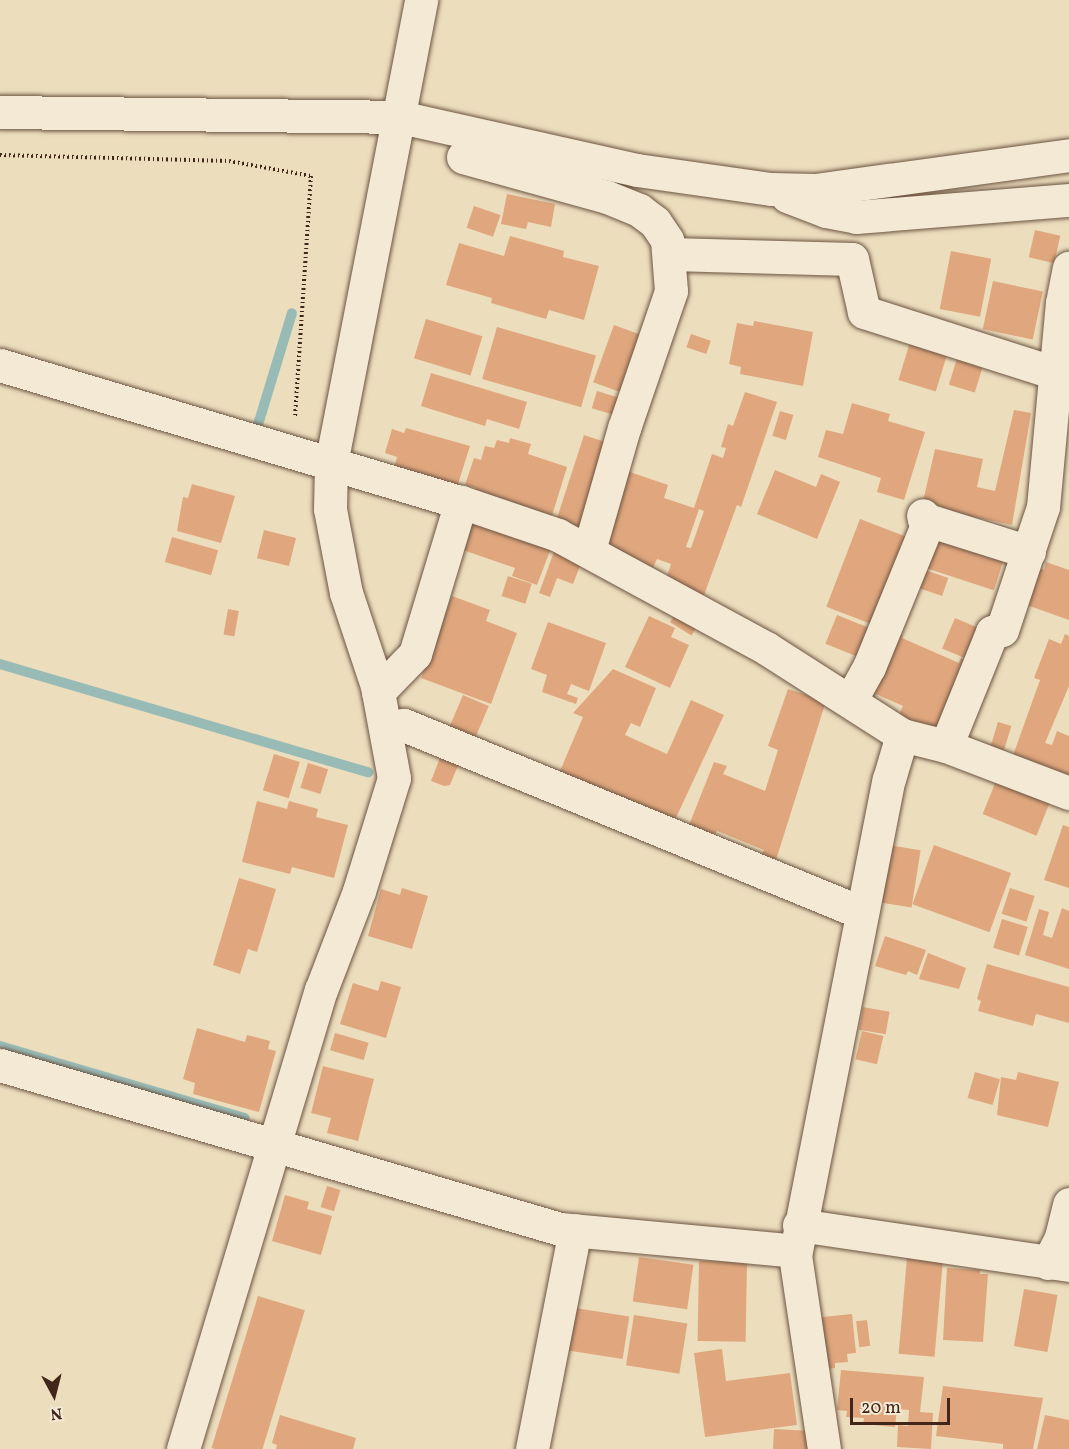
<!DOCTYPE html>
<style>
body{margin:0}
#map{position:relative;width:1069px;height:1449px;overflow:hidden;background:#ecddbd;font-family:Vollkorn,serif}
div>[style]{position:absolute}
.stream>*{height:10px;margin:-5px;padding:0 5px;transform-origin:5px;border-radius:5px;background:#99bbb6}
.building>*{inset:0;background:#e0a77e;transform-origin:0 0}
.path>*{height:4px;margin-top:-2px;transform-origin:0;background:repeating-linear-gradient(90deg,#412619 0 1.5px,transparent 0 4.5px)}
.roads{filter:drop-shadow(0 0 2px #6c5442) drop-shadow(0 0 2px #6c5442)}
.minor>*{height:33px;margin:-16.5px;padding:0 16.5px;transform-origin:16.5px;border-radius:16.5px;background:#f3e9d4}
span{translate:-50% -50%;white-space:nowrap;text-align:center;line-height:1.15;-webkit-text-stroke:4.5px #f3e9d4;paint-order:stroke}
.north{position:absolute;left:24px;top:1365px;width:60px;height:60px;-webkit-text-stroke:4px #f3e9d4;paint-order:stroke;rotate:173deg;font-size:16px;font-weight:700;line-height:24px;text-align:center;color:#412619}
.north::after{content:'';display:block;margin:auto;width:21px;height:27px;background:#412619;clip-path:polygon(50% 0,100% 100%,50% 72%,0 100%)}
.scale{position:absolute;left:850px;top:1398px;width:100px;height:27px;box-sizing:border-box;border:3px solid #412619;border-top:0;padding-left:8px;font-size:18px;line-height:21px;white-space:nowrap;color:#412619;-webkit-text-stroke:4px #f3e9d4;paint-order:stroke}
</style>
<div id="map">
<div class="stream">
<i style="left:257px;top:428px;width:120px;rotate:-73.1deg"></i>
<i style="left:0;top:664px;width:384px;rotate:16.4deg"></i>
<i style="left:0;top:1046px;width:255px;rotate:16.4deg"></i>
</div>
<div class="building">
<i style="clip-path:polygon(507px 194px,555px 204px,551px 227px,528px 222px,526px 229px,501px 224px)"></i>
<i style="left:474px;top:206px;width:28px;height:23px;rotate:19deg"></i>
<i style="left:1035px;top:230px;width:26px;height:28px;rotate:13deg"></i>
<i style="clip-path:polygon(510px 236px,564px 251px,563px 257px,599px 266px,584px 320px,549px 310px,546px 319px,491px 303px,492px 298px,446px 285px,459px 243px,504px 256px)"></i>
<i style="left:951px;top:251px;width:41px;height:59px;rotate:11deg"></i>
<i style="left:993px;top:281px;width:51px;height:49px;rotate:12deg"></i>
<i style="left:426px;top:319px;width:59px;height:41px;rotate:17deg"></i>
<i style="clip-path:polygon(754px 321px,813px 332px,803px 386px,740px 374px,741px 367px,729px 364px,737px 323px,753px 326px)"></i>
<i style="left:614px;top:325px;width:32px;height:61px;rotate:20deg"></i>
<i style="left:497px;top:327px;width:103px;height:54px;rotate:16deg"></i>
<i style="left:691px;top:334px;width:21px;height:14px;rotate:19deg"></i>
<i style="left:911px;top:339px;width:39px;height:43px;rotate:17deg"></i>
<i style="left:958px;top:355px;width:27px;height:31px;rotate:17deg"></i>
<i style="clip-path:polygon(431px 373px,527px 402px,519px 429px,487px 419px,485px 426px,421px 406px)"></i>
<i style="left:597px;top:391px;width:27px;height:18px;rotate:17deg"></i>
<i style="clip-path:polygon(evenodd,745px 392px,777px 402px,741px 507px,737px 505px,704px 595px,665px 582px,671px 564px,657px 559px,653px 568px,618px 556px,605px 540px,624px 470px,668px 485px,664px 498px,694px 508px,712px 454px,723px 458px,726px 448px,721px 447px,728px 424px,733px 426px,745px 392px,699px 509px,704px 511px,691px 548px,686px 547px,699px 509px)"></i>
<i style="clip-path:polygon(852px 403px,890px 414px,888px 421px,925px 432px,904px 500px,877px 492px,881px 478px,818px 457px,826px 430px,843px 434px)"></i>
<i style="clip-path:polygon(1014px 410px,1031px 413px,1012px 525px,922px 506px,935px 449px,983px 459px,977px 487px,995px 491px)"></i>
<i style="left:780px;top:411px;width:14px;height:26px;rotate:17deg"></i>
<i style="clip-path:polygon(406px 428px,470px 446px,457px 487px,394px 468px,397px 457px,385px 453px,392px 429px,404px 433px)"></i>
<i style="left:584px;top:435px;width:28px;height:95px;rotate:18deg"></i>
<i style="clip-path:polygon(510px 438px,531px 444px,528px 454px,567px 467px,551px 519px,473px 496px,476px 488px,465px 485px,474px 458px,481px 460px,485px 446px,494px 448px,497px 440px,509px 443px)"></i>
<i style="clip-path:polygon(775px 470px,816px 487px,821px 474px,840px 482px,817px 539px,757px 514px)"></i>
<i style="clip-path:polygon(192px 484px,235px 496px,221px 543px,177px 531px,183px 497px,188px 498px)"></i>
<i style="clip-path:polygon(471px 517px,551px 548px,537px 585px,512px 576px,515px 568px,460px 549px)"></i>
<i style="left:860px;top:519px;width:53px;height:94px;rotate:21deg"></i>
<i style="left:932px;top:528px;width:78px;height:40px;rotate:18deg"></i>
<i style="left:264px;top:530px;width:33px;height:29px;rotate:14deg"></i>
<i style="left:172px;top:537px;width:48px;height:26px;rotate:16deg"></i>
<i style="clip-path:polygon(555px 549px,583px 558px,573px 584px,557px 578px,550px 597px,539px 593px)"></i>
<i style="clip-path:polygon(1046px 562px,1069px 570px,1069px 620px,1024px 604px,1036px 567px,1044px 570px)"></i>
<i style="left:919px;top:568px;width:31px;height:19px;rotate:19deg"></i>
<i style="left:508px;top:576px;width:25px;height:21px;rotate:18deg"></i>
<i style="clip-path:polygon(452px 596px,490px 610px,486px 621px,517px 633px,491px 704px,421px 678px)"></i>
<i style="left:228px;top:609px;width:11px;height:26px;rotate:10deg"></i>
<i style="left:676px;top:613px;width:25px;height:11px;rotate:32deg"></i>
<i style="left:837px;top:615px;width:41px;height:31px;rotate:22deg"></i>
<i style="clip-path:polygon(649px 616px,675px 628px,671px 637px,689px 645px,670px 688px,625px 667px)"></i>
<i style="left:955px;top:618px;width:25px;height:33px;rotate:23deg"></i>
<i style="clip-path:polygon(548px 622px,606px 643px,589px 691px,571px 684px,567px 694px,578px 698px,576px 704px,542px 692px,547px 675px,531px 669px)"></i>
<i style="clip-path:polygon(891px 629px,903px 635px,902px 638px,959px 663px,961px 658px,971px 662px,935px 736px,897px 719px,903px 706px,867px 690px)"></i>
<i style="clip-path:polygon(1065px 634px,1069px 636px,1069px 686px,1045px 743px,1052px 745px,1057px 731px,1069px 736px,1069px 781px,1011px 761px,1040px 680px,1034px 678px,1049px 639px,1061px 644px)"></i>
<i style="clip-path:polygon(613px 669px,656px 688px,640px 727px,631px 723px,625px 735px,667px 754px,691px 700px,724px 715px,674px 822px,560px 771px,583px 717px,573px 713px)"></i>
<i style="clip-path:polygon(788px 689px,826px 701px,776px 860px,762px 854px,764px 850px,717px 831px,715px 835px,689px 825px,714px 762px,727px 766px,723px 774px,765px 791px,778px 750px,768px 746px)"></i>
<i style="left:463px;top:695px;width:28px;height:40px;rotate:23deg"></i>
<i style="left:998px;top:722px;width:14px;height:30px;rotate:17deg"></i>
<i style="left:274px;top:754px;width:27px;height:38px;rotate:17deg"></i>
<i style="clip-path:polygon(441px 755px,459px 763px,450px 785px,444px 786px,431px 781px)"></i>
<i style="left:308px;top:763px;width:21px;height:26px;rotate:17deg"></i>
<i style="left:998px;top:776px;width:58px;height:41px;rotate:22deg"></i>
<i style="clip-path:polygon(257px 801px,287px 809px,289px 801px,318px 809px,316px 817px,348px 825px,334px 878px,292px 867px,290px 874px,242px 862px)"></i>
<i style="clip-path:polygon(1063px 825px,1069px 827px,1069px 888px,1044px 880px)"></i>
<i style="left:888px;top:845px;width:33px;height:58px;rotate:9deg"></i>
<i style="left:934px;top:845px;width:82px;height:63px;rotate:20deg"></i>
<i style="clip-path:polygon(239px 878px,276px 889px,257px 952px,248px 949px,240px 974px,213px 965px)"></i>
<i style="clip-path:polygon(402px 888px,428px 896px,412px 949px,368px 936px,381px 889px,400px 895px)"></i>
<i style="left:1010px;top:888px;width:26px;height:27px;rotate:18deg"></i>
<i style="clip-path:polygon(1062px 908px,1069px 911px,1069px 969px,1025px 955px,1039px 909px,1049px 912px,1043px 935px,1052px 938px)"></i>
<i style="left:1002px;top:919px;width:27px;height:30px;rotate:17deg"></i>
<i style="clip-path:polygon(885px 936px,926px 950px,917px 975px,908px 971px,906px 975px,875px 966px)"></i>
<i style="clip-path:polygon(928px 953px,966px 968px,959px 989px,919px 979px)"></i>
<i style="clip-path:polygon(987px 964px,1069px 987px,1069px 1023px,1036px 1014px,1033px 1026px,978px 1011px,981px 1001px,977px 999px)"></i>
<i style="clip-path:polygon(381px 981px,401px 987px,386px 1038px,340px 1024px,353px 983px,378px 991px)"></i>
<i style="left:863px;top:1007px;width:27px;height:23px;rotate:10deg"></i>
<i style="clip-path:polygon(197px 1028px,245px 1042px,247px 1035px,270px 1041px,268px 1049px,276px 1051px,259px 1112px,193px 1094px,195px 1083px,183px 1079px)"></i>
<i style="left:862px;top:1031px;width:22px;height:29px;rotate:13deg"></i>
<i style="left:335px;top:1033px;width:35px;height:18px;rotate:16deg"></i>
<i style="clip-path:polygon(323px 1066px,374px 1079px,358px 1141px,327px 1133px,331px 1118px,311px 1113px)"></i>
<i style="left:975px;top:1072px;width:26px;height:27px;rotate:16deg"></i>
<i style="clip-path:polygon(1018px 1072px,1059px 1082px,1048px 1127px,997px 1115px,1001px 1077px,1016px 1080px)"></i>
<i style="left:327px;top:1186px;width:14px;height:22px;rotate:17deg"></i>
<i style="clip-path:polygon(285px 1195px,309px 1202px,307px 1209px,332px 1216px,321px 1255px,272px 1241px)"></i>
<i style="left:639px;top:1257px;width:55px;height:45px;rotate:8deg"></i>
<i style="left:907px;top:1258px;width:36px;height:96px;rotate:5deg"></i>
<i style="left:699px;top:1261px;width:48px;height:80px;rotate:1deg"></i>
<i style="clip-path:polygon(947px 1268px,980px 1270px,980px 1274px,988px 1274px,983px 1342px,943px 1340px)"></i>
<i style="left:1024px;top:1289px;width:34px;height:58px;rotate:10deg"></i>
<i style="left:258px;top:1296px;width:49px;height:159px;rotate:17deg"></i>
<i style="left:575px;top:1308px;width:55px;height:43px;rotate:9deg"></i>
<i style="clip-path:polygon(852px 1314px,856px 1353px,847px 1354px,848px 1362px,835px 1363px,835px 1368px,819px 1370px,813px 1318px)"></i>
<i style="left:634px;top:1315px;width:54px;height:51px;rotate:9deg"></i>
<i style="left:867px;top:1320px;width:26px;height:11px;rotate:83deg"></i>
<i style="clip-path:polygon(722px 1349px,726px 1381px,790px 1373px,797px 1425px,705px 1437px,694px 1353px)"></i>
<i style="clip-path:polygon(841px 1370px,924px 1377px,920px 1412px,933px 1413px,931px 1449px,897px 1447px,898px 1425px,908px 1426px,909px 1410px,897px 1409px,895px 1427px,863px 1424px,864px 1418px,846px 1417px,847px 1411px,837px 1410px)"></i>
<i style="clip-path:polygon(943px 1386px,1043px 1398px,1033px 1449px,1003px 1449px,1003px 1444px,936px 1436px)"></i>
<i style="clip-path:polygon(280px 1415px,356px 1438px,353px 1449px,276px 1449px,277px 1445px,272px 1443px)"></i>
<i style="clip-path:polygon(1045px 1415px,1069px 1420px,1069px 1449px,1037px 1449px)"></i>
<i style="clip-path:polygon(774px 1429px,812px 1431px,815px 1449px,773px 1449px)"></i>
</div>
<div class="path">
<i style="left:0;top:155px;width:229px;rotate:1.5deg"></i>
<i style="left:229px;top:161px;width:83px;rotate:10.4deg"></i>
<i style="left:311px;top:176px;width:242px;rotate:93.8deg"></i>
</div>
<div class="roads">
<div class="minor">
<i style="left:0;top:112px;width:400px;rotate:0.7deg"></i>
<i style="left:400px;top:117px;width:243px;rotate:12.6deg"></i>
<i style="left:637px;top:170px;width:135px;rotate:8.1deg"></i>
<i style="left:771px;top:189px;width:44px;rotate:1.3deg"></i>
<i style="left:815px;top:190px;width:256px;rotate:-7.8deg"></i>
<i style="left:463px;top:157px;width:149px;rotate:15.5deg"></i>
<i style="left:607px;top:197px;width:35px;rotate:22deg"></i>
<i style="left:639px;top:210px;width:20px;rotate:37deg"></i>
<i style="left:655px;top:222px;width:22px;rotate:56deg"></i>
<i style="left:667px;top:240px;width:51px;rotate:85.5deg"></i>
<i style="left:671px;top:291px;width:145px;rotate:108.9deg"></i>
<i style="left:624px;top:428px;width:127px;rotate:106deg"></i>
<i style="left:787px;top:196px;width:42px;rotate:21deg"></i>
<i style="left:826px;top:211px;width:31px;rotate:11deg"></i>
<i style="left:856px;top:217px;width:214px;rotate:-4.6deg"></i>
<i style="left:671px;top:254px;width:181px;rotate:1.6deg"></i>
<i style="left:852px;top:259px;width:54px;rotate:77.2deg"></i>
<i style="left:864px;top:312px;width:201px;rotate:17.7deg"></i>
<i style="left:0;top:365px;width:481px;rotate:16.6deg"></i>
<i style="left:461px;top:502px;width:102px;rotate:18.8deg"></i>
<i style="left:558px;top:535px;width:237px;rotate:28.5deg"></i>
<i style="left:766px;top:648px;width:161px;rotate:32.6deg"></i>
<i style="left:902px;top:735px;width:45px;rotate:14deg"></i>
<i style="left:946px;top:746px;width:132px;rotate:20.9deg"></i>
<i style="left:924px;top:519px;width:110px;rotate:17.4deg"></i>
<i style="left:378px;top:692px;width:53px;rotate:-45.8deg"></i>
<i style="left:415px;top:654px;width:159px;rotate:-73.2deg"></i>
<i style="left:850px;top:701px;width:39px;rotate:-61deg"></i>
<i style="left:869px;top:667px;width:151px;rotate:-67.8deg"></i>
<i style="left:926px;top:527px;width:12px;rotate:-104deg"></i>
<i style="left:386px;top:729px;width:18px;rotate:-13deg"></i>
<i style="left:404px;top:725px;width:495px;rotate:22.3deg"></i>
<i style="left:946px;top:746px;width:123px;rotate:-68deg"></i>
<i style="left:992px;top:632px;width:10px;rotate:-11deg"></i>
<i style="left:1002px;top:630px;width:130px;rotate:-71.6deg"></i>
<i style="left:1043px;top:507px;width:205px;rotate:-84.7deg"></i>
<i style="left:1062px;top:303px;width:36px;rotate:-79deg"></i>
<i style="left:0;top:1065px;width:584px;rotate:16.32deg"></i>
<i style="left:560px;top:1229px;width:236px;rotate:5.3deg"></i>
<i style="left:799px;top:1225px;width:273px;rotate:8.4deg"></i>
<i style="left:1048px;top:1263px;width:29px;rotate:-63deg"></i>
<i style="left:1061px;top:1237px;width:34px;rotate:-76deg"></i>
<i style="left:183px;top:1449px;width:479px;rotate:-73.3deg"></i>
<i style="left:321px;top:990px;width:106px;rotate:-69deg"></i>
<i style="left:359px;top:891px;width:118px;rotate:-72.8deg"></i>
<i style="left:394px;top:778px;width:94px;rotate:-100.5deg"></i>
<i style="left:377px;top:686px;width:98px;rotate:-108.4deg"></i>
<i style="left:346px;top:593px;width:86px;rotate:-100.8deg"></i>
<i style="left:330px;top:509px;width:45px;rotate:-88.7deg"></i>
<i style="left:331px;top:464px;width:473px;rotate:-79deg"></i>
<i style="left:532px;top:1449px;width:223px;rotate:-78.9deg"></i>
<i style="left:824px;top:1449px;width:195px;rotate:-98.5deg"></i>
<i style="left:795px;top:1256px;width:486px;rotate:-78.9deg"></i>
<i style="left:889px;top:779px;width:46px;rotate:-73.5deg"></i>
</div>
</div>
<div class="north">N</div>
<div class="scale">20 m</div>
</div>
